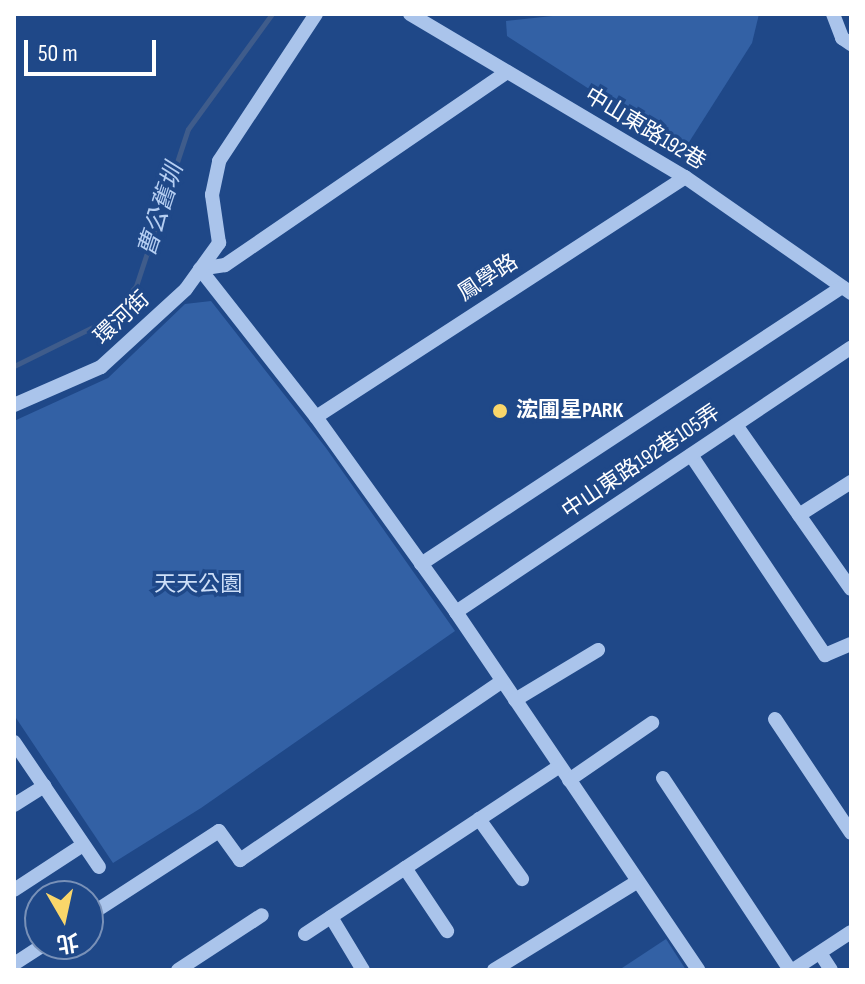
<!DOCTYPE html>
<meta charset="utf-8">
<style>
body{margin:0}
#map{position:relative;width:865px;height:984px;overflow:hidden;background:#1f4888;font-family:"Sofia Sans Condensed","Noto Sans TC",sans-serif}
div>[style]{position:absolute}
.green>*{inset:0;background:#3361a5}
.stream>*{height:5px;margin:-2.5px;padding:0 2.5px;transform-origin:2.5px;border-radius:2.5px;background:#3f5c8b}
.minor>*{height:14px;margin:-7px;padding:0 7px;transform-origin:7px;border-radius:7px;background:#aac4eb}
.dots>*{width:22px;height:22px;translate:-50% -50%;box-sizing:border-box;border:4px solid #1f4888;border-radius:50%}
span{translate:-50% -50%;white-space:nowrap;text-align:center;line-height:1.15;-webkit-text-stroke:7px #1f4888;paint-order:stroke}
.street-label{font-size:22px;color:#fff}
.poi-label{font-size:22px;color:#fff;font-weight:700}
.left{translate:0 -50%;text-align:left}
.park-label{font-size:22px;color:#cedff8}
.water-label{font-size:24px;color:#b5cef2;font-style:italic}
.frame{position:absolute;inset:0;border:16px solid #fff;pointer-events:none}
.north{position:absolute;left:24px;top:880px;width:80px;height:80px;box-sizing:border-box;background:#1f4888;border:2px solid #7991b8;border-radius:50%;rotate:171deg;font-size:22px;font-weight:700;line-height:32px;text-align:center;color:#fff}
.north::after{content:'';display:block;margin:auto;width:28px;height:36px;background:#f9d66a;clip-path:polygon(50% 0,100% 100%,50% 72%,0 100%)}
.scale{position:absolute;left:24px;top:40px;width:132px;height:36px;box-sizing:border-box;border:4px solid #fff;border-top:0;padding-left:10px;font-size:24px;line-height:28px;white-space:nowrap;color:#fff;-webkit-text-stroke:6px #1f4888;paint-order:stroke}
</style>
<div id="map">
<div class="green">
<i style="clip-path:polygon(571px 14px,759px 14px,752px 43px,684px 150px,507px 36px,506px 21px)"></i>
<i style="clip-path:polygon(211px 301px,326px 448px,455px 631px,201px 808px,113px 863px,14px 715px,14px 421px,108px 378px,185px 304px)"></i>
<i style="clip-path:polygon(666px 939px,686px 970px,619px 970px)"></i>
</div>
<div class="stream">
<i style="left:14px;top:366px;width:102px;rotate:-26.3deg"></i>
<i style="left:105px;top:321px;width:47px;rotate:-48.5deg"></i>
<i style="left:136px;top:286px;width:165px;rotate:-71.7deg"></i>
<i style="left:188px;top:129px;width:142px;rotate:-53.9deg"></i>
</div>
<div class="minor">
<i style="left:410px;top:14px;width:320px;rotate:30.7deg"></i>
<i style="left:685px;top:177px;width:203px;rotate:34.9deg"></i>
<i style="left:833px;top:14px;width:26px;rotate:69deg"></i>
<i style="left:842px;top:38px;width:11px;rotate:34deg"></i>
<i style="left:507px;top:72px;width:342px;rotate:145.6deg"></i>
<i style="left:225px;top:265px;width:25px;rotate:171deg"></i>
<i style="left:200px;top:269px;width:188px;rotate:51.9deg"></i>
<i style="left:316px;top:417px;width:240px;rotate:54.3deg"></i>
<i style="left:456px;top:612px;width:432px;rotate:55.9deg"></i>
<i style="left:14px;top:405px;width:95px;rotate:-23.6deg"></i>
<i style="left:101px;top:367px;width:115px;rotate:-42.5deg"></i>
<i style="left:186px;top:289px;width:57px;rotate:-54.3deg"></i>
<i style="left:219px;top:243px;width:49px;rotate:-98.3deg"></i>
<i style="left:212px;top:195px;width:35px;rotate:-78deg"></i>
<i style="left:219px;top:161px;width:176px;rotate:-56.6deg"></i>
<i style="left:316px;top:417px;width:440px;rotate:-33deg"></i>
<i style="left:736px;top:425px;width:200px;rotate:55deg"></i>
<i style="left:691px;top:455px;width:241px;rotate:56.2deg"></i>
<i style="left:825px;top:655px;width:28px;rotate:-23deg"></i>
<i style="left:799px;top:515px;width:62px;rotate:-32.4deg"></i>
<i style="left:421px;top:564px;width:504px;rotate:-33.34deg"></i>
<i style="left:456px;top:612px;width:475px;rotate:-33.8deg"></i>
<i style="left:515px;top:700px;width:97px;rotate:-31.1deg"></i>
<i style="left:775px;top:719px;width:137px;rotate:56.3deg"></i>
<i style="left:14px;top:742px;width:151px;rotate:55.8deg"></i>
<i style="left:663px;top:778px;width:230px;rotate:56.5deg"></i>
<i style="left:569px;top:780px;width:101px;rotate:-34.5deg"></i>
<i style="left:14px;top:805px;width:36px;rotate:-32deg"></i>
<i style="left:479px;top:819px;width:74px;rotate:54.4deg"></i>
<i style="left:405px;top:868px;width:76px;rotate:56.3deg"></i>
<i style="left:14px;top:890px;width:82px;rotate:-33.1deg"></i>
<i style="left:88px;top:916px;width:156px;rotate:-33deg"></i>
<i style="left:219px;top:831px;width:36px;rotate:54deg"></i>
<i style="left:240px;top:860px;width:317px;rotate:-34.3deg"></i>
<i style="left:331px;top:917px;width:62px;rotate:58.9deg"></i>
<i style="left:305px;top:934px;width:305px;rotate:-33.4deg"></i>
<i style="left:820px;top:953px;width:20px;rotate:57deg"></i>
<i style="left:14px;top:964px;width:37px;rotate:-33deg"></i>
<i style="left:178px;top:970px;width:100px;rotate:-33.2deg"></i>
<i style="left:494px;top:970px;width:169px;rotate:-31.7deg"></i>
<i style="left:793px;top:970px;width:69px;rotate:-33.2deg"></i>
</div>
<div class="dots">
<i style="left:500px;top:411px;background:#f9d66a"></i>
</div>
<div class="street-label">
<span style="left:645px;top:129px;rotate:31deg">中山東路192巷</span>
<span style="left:488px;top:278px;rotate:-33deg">鳳學路</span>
<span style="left:122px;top:318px;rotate:-43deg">環河街</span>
<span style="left:641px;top:462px;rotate:-34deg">中山東路192巷105弄</span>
</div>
<div class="poi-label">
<span class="left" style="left:516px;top:411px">浤圃星PARK</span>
</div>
<div class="park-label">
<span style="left:198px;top:585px">天天公園</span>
</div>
<div class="water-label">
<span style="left:161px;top:210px;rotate:-72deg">曹公舊圳</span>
</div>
<div class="frame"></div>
<div class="north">北</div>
<div class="scale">50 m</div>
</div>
